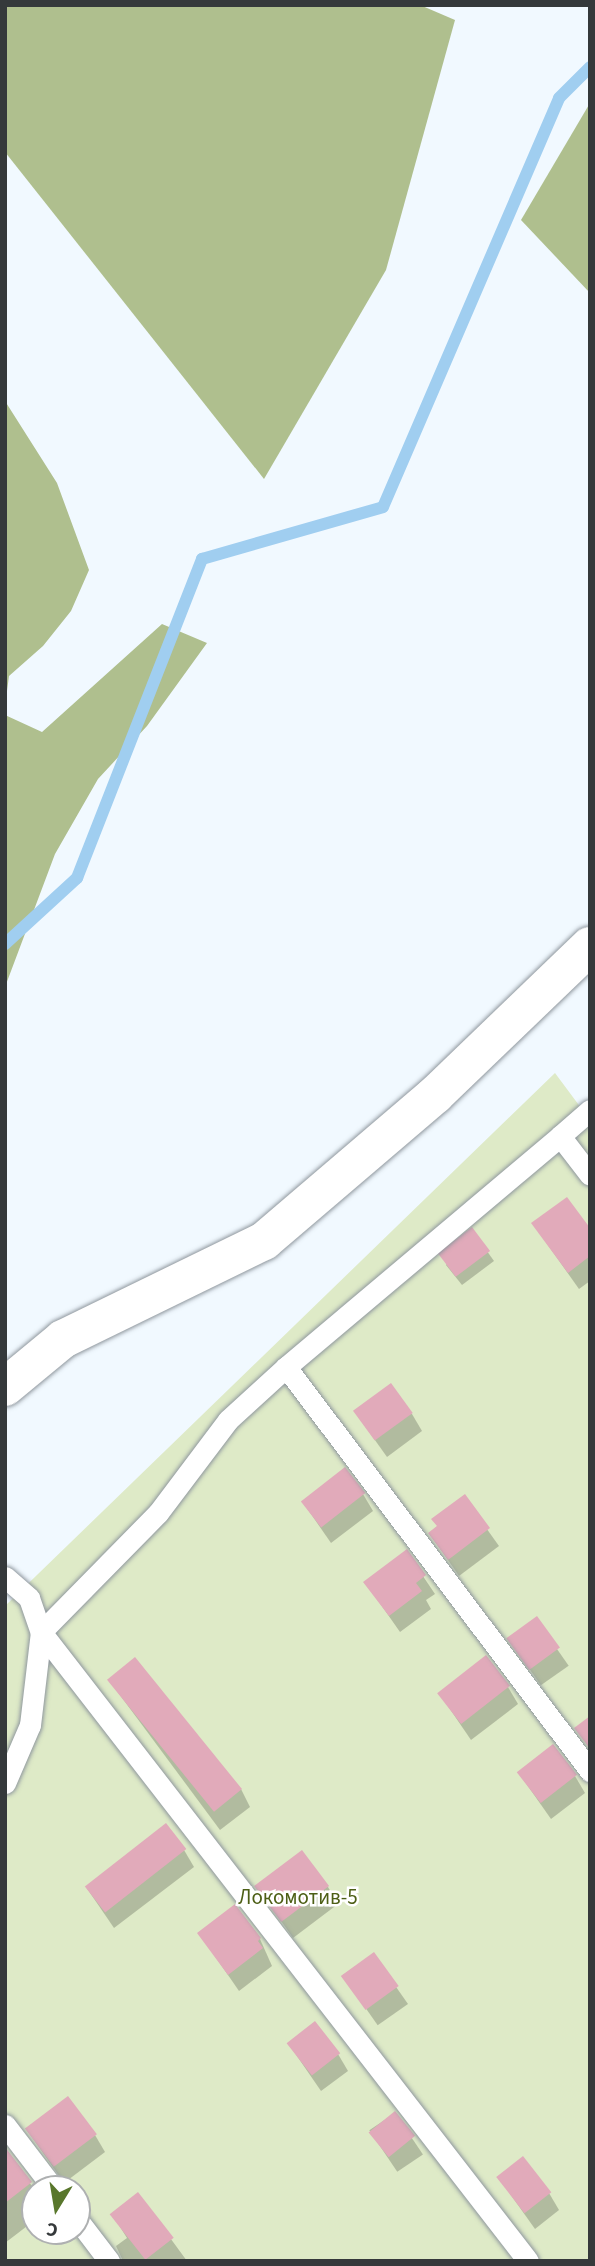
<!DOCTYPE html>
<meta charset="utf-8">
<style>
body{margin:0}
#map{position:relative;width:595px;height:2266px;overflow:hidden;background:#f1f9ff;font-family:"Source Sans 3",sans-serif}
div>[style]{position:absolute}
.green>*{inset:0;background:#deeac7}
.forest>*{inset:0;background:#afbf8e}
.shadow>*{inset:0;background:#0003;transform-origin:0 0}
.stream>*{height:12px;margin:-6px;padding:0 6px;transform-origin:6px;border-radius:6px;background:#a0cef0}
.building>*{inset:0;background:#e1aaba;transform-origin:0 0}
.roads{filter:drop-shadow(0 0 2px #8f979e) drop-shadow(0 0 2px #8f979e)}
.lane>*{height:21px;margin:-10.5px;padding:0 10.5px;transform-origin:10.5px;border-radius:10.5px;background:#fff}
.street>*{height:38px;margin:-19px;padding:0 19px;transform-origin:19px;border-radius:19px;background:#fff}
span{translate:-50% -50%;white-space:nowrap;text-align:center;line-height:1.15;-webkit-text-stroke:5px #fff;paint-order:stroke}
.park-label{font-size:21px;color:#4d5f16}
.frame{position:absolute;inset:0;border:7px solid #35393b;pointer-events:none}
.north{position:absolute;left:21px;top:2175px;width:70px;height:70px;box-sizing:border-box;background:#fff;border:2px solid #aeb0b1;border-radius:50%;rotate:191deg;font-size:19px;font-weight:700;line-height:28px;text-align:center;color:#35393b}
.north::after{content:'';display:block;margin:auto;width:24px;height:32px;background:#59772c;clip-path:polygon(50% 0,100% 100%,50% 72%,0 100%)}
</style>
<div id="map">
<div class="green">
<i style="clip-path:polygon(evenodd,555px 1073px,590px 1120px,590px 2261px,5px 2261px,5px 1606px,555px 1073px,35px 2189px,77px 2189px,77px 2231px,35px 2231px,35px 2189px)"></i>
</div>
<div class="forest">
<i style="clip-path:polygon(5px 5px,420px 5px,455px 20px,386px 270px,264px 479px,5px 152px)"></i>
<i style="clip-path:polygon(590px 103px,590px 293px,521px 220px)"></i>
<i style="clip-path:polygon(5px 401px,57px 483px,89px 570px,71px 611px,43px 646px,9px 676px,5px 706px)"></i>
<i style="clip-path:polygon(162px 624px,207px 643px,147px 726px,98px 779px,55px 854px,5px 987px,5px 715px,42px 732px)"></i>
</div>
<div class="shadow">
<i style="clip-path:polygon(533px 1224px,590px 1231px,590px 1281px,579px 1289px)"></i>
<i style="clip-path:polygon(472px 1230px,494px 1261px,462px 1285px,446px 1265px)"></i>
<i style="clip-path:polygon(355px 1412px,412px 1414px,422px 1431px,387px 1457px)"></i>
<i style="clip-path:polygon(363px 1494px,373px 1511px,331px 1543px,302px 1501px)"></i>
<i style="clip-path:polygon(464px 1497px,499px 1546px,459px 1576px,430px 1534px)"></i>
<i style="clip-path:polygon(406px 1551px,435px 1594px,426px 1600px,431px 1609px,400px 1632px,365px 1582px)"></i>
<i style="left:536px;top:1619px;width:57px;height:34px;rotate:55deg"></i>
<i style="clip-path:polygon(108px 1679px,241px 1789px,250px 1807px,220px 1830px)"></i>
<i style="clip-path:polygon(508px 1687px,518px 1704px,471px 1740px,439px 1693px)"></i>
<i style="clip-path:polygon(518px 1772px,575px 1776px,585px 1793px,551px 1819px)"></i>
<i style="clip-path:polygon(184px 1850px,194px 1867px,114px 1928px,86px 1887px)"></i>
<i style="clip-path:polygon(328px 1887px,338px 1904px,293px 1938px,258px 1888px)"></i>
<i style="clip-path:polygon(199px 1933px,260px 1939px,272px 1966px,239px 1991px)"></i>
<i style="left:373px;top:1954px;width:61px;height:37px;rotate:55deg"></i>
<i style="clip-path:polygon(288px 2043px,338px 2054px,348px 2071px,321px 2091px)"></i>
<i style="left:395px;top:2113px;width:50px;height:31px;rotate:56deg"></i>
<i style="clip-path:polygon(27px 2130px,95px 2135px,105px 2152px,64px 2183px)"></i>
<i style="clip-path:polygon(5px 2150px,35px 2190px,31px 2208px,35px 2220px,5px 2243px)"></i>
<i style="clip-path:polygon(498px 2177px,549px 2193px,559px 2210px,535px 2229px)"></i>
<i style="clip-path:polygon(138px 2194px,187px 2261px,123px 2261px,116px 2246px,127px 2238px,112px 2214px)"></i>
</div>
<div class="stream">
<i style="left:5px;top:944px;width:98px;rotate:-42.5deg"></i>
<i style="left:77px;top:878px;width:343px;rotate:-68.6deg"></i>
<i style="left:202px;top:559px;width:188px;rotate:-16deg"></i>
<i style="left:383px;top:507px;width:445px;rotate:-66.7deg"></i>
<i style="left:559px;top:98px;width:44px;rotate:-45deg"></i>
</div>
<div class="building">
<i style="clip-path:polygon(567px 1197px,590px 1228px,590px 1256px,568px 1273px,531px 1223px)"></i>
<i style="left:472px;top:1227px;width:30px;height:43px;rotate:53deg"></i>
<i style="left:391px;top:1383px;width:37px;height:47px;rotate:54deg"></i>
<i style="left:345px;top:1467px;width:33px;height:56px;rotate:52deg"></i>
<i style="clip-path:polygon(465px 1494px,490px 1528px,448px 1560px,428px 1533px,437px 1526px,431px 1519px)"></i>
<i style="clip-path:polygon(407px 1549px,426px 1575px,416px 1583px,422px 1591px,389px 1616px,363px 1582px)"></i>
<i style="left:537px;top:1616px;width:39px;height:38px;rotate:54deg"></i>
<i style="left:486px;top:1655px;width:39px;height:62px;rotate:52deg"></i>
<i style="left:135px;top:1657px;width:170px;height:36px;rotate:51deg"></i>
<i style="clip-path:polygon(590px 1716px,590px 1749px,574px 1728px)"></i>
<i style="left:553px;top:1744px;width:39px;height:46px;rotate:52deg"></i>
<i style="left:166px;top:1823px;width:33px;height:103px;rotate:52deg"></i>
<i style="left:302px;top:1850px;width:45px;height:60px;rotate:53deg"></i>
<i style="clip-path:polygon(235px 1904px,261px 1938px,258px 1941px,263px 1948px,228px 1975px,197px 1933px)"></i>
<i style="left:374px;top:1952px;width:42px;height:41px;rotate:54deg"></i>
<i style="left:315px;top:2021px;width:41px;height:36px;rotate:52deg"></i>
<i style="left:68px;top:2096px;width:48px;height:54px;rotate:53deg"></i>
<i style="left:395px;top:2111px;width:32px;height:34px;rotate:51deg"></i>
<i style="clip-path:polygon(5px 2147px,32px 2182px,5px 2203px)"></i>
<i style="left:523px;top:2156px;width:46px;height:34px;rotate:52deg"></i>
<i style="left:138px;top:2192px;width:58px;height:36px;rotate:52deg"></i>
</div>
<div class="roads">
<div class="lane">
<i style="left:590px;top:1110px;width:40px;rotate:139deg"></i>
<i style="left:560px;top:1136px;width:49px;rotate:52.4deg"></i>
<i style="left:286px;top:1367px;width:358px;rotate:-40.1deg"></i>
<i style="left:5px;top:1577px;width:32px;rotate:41deg"></i>
<i style="left:29px;top:1598px;width:36px;rotate:71deg"></i>
<i style="left:41px;top:1632px;width:167px;rotate:-45.5deg"></i>
<i style="left:158px;top:1513px;width:116px;rotate:-53deg"></i>
<i style="left:228px;top:1420px;width:79px;rotate:-42.4deg"></i>
<i style="left:286px;top:1367px;width:506px;rotate:53.04deg"></i>
<i style="left:5px;top:1783px;width:63px;rotate:-66.7deg"></i>
<i style="left:30px;top:1725px;width:94px;rotate:-83.3deg"></i>
<i style="left:41px;top:1632px;width:795px;rotate:52.25deg"></i>
<i style="left:5px;top:2125px;width:81px;rotate:52.6deg"></i>
<i style="left:77px;top:2219px;width:53px;rotate:52.7deg"></i>
</div>
<div class="street">
<i style="left:5px;top:1387px;width:75px;rotate:-39.6deg"></i>
<i style="left:63px;top:1339px;width:224px;rotate:-26deg"></i>
<i style="left:264px;top:1241px;width:225px;rotate:-40.5deg"></i>
<i style="left:435px;top:1095px;width:215px;rotate:-43.9deg"></i>
</div>
</div>
<div class="park-label">
<span style="left:298px;top:1897px">Локомотив-5</span>
</div>
<div class="frame"></div>
<div class="north">С</div>
</div>
